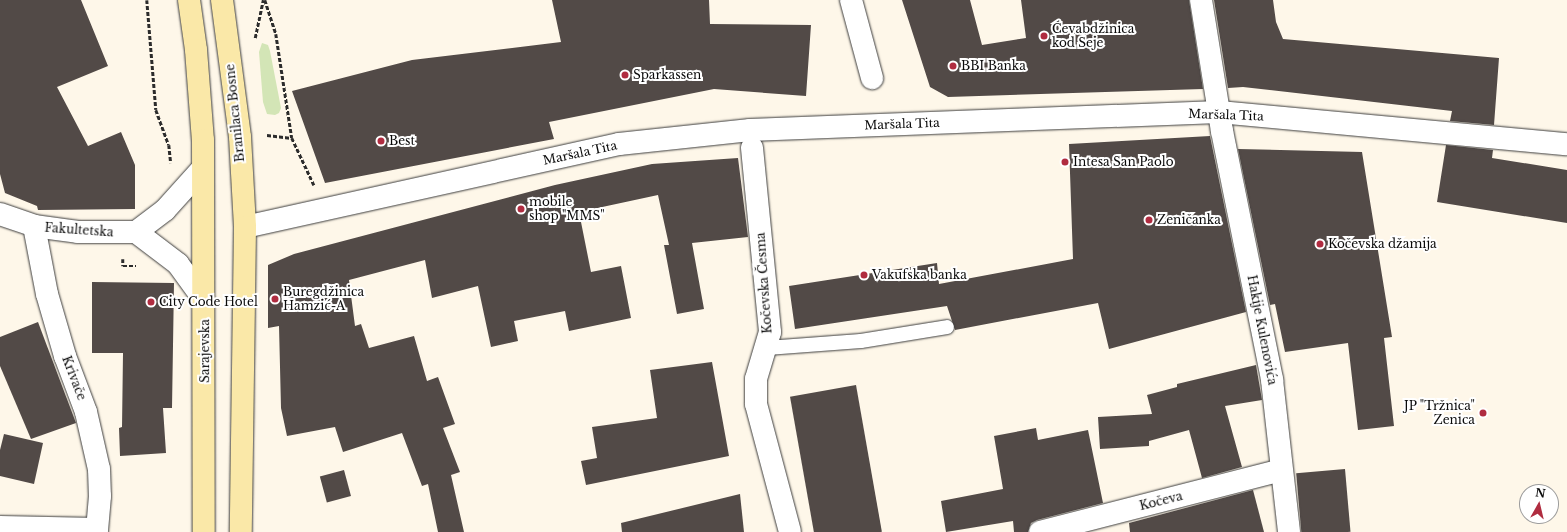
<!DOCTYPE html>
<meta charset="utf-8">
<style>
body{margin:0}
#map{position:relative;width:1567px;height:532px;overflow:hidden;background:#fef7e9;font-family:"Libre Baskerville",serif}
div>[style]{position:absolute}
.green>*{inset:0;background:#d3e5b6}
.building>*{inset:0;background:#524a47;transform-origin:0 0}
.path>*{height:2.5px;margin-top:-1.25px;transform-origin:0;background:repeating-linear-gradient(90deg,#2c2c2c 0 4px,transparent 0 6px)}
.roads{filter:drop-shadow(0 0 1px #3d3d3d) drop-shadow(0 0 1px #3d3d3d)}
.lane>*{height:14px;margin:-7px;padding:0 7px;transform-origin:7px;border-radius:7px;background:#fff}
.street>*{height:22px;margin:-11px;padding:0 11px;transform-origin:11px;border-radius:11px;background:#fff}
.secondary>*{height:22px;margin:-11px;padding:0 11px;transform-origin:11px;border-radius:11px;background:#fae8a8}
.dots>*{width:11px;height:11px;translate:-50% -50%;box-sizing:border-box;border:2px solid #fff;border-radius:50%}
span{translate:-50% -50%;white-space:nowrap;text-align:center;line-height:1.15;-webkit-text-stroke:4px #fff;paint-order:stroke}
.poi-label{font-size:12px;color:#0a0a0a}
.left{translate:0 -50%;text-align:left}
.right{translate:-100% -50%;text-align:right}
.street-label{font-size:12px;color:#0a0a0a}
.north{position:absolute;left:1519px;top:484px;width:40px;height:40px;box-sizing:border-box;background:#fff;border:1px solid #9d9d9d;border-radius:50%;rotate:8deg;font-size:11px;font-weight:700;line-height:16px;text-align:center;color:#0a0a0a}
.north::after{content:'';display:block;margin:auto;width:14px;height:18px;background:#b02c40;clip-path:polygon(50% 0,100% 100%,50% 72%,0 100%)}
</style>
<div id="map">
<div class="green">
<i style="clip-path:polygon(262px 43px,268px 45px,270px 51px,281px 108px,279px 113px,275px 115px,267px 114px,263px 102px,259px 52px)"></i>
</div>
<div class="building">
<i style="clip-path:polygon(0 0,81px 0,108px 66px,57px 87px,88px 146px,121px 132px,135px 165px,135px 209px,38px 210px,37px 206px,5px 193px,0 174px)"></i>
<i style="clip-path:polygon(552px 0,709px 0,710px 24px,811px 25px,806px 96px,714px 89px,549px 122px,554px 139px,325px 183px,292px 91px,412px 60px,561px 42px)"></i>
<i style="clip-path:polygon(902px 0,970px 0,982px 45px,1026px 38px,1021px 0,1189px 0,1203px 89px,948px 97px,930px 87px)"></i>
<i style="clip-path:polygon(1214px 0,1273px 0,1276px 22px,1283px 39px,1499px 58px,1494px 125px,1450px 121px,1452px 111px,1243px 87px,1228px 88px)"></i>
<i style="clip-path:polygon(1210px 136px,1246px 312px,1109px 349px,1098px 303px,955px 330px,947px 306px,795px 329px,789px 286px,937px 263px,939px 284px,1073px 259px,1069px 144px)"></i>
<i style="clip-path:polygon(1446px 145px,1493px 150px,1492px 158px,1567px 170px,1567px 223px,1437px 202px)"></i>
<i style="clip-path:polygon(1238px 149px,1362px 152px,1392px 337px,1384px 338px,1394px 426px,1358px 430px,1348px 343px,1285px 352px,1275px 304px,1270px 305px)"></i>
<i style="clip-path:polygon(738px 158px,748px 237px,692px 243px,704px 309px,677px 314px,664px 245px,669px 245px,658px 195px,579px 212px,591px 272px,621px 266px,631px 318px,569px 331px,565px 311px,514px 321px,518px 341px,491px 347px,478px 286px,432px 298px,425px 260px,349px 280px,355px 326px,361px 324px,369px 348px,414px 336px,427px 381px,438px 377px,455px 424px,443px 428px,460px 472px,451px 475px,464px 532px,438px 532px,428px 484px,422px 486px,402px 433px,343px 452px,335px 427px,287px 436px,281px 408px,279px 326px,268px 328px,268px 265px,294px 254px,555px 185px,652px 164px)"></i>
<i style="clip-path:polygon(92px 282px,174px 283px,172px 408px,163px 408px,166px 453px,120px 456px,119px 428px,122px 427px,123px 353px,92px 353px)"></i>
<i style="clip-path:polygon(38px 322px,76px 423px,31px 439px,0 366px,0 337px)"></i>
<i style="clip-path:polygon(712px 362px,729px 456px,586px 485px,581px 461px,597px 458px,592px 427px,657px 418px,650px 370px)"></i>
<i style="clip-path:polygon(1256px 365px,1262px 400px,1225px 406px,1242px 467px,1202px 478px,1189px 430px,1149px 441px,1149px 446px,1100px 449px,1098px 417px,1152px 414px,1147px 395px,1177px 387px,1177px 384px)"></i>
<i style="left:856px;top:385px;width:149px;height:67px;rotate:80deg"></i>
<i style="clip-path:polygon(1036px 428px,1038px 440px,1088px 430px,1103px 503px,1037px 520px,1031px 523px,1028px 532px,1014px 532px,1013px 521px,946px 532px,941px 501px,1003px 489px,994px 436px)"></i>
<i style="clip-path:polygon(4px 434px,43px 443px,34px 484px,0 476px,0 450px)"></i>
<i style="left:1345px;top:469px;width:63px;height:49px;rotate:85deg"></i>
<i style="left:344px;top:470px;width:27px;height:25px;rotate:75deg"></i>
<i style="clip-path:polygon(1253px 490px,1264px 532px,1130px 532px,1129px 523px)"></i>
<i style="clip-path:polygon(740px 494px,744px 532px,622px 532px,621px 523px)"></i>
</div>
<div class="path">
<i style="left:147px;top:0;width:110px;rotate:85.3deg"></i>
<i style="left:156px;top:110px;width:37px;rotate:70deg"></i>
<i style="left:169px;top:145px;width:18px;rotate:84deg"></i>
<i style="left:265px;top:0;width:36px;rotate:72deg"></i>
<i style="left:276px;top:34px;width:105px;rotate:81.3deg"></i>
<i style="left:292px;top:138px;width:52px;rotate:64.9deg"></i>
<i style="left:255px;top:38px;width:39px;rotate:-78deg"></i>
<i style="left:267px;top:135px;width:25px;rotate:7deg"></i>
<i style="left:123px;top:259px;width:7px;rotate:90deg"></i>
<i style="left:123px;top:266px;width:13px"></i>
</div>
<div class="roads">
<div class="lane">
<i style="left:767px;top:348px;width:94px;rotate:-4.3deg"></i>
<i style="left:861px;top:341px;width:87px;rotate:-9.2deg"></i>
</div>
<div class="street">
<i style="left:851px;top:0;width:81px;rotate:74.9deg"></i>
<i style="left:1201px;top:0;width:133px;rotate:80.9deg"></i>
<i style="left:1222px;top:131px;width:254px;rotate:78.6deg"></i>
<i style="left:1272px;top:380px;width:153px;rotate:83.6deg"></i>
<i style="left:752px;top:148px;width:185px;rotate:84.4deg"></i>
<i style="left:770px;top:332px;width:49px;rotate:106.6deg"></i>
<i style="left:756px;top:379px;width:25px;rotate:90deg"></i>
<i style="left:756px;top:404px;width:132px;rotate:75.1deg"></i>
<i style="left:0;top:214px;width:36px;rotate:19deg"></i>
<i style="left:34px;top:226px;width:44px;rotate:7.8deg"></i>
<i style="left:78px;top:232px;width:58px"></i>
<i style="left:136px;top:232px;width:36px;rotate:-37deg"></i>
<i style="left:165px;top:210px;width:55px;rotate:-47.9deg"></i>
<i style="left:34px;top:226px;width:69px;rotate:79.2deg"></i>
<i style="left:47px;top:294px;width:65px;rotate:73.8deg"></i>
<i style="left:65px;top:356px;width:60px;rotate:69.4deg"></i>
<i style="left:86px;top:412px;width:58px;rotate:77.2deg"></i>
<i style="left:99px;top:469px;width:27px;rotate:88deg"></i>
<i style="left:100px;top:496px;width:36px;rotate:95deg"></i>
<i style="left:245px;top:227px;width:383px;rotate:-12.5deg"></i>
<i style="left:619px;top:144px;width:132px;rotate:-6.1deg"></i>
<i style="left:750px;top:130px;width:469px;rotate:-2.2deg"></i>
<i style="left:1219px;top:112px;width:349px;rotate:5.3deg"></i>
<i style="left:136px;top:232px;width:53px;rotate:37.3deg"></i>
<i style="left:178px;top:264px;width:44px;rotate:54.2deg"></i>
<i style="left:0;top:527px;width:97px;rotate:1.2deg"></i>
<i style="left:1040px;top:532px;width:249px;rotate:-14.4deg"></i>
</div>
<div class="secondary">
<i style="left:189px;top:0;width:50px;rotate:82deg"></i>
<i style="left:196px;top:50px;width:90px;rotate:85.6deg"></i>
<i style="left:203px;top:140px;width:392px;rotate:89.9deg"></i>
<i style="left:222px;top:0;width:138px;rotate:82.5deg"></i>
<i style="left:240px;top:137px;width:90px;rotate:86.8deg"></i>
<i style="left:245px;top:227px;width:305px;rotate:90.8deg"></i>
</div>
</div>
<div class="dots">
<i style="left:1044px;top:36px;background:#b02c40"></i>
<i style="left:953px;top:66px;background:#b02c40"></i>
<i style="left:625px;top:75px;background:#b02c40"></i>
<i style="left:381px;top:141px;background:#b02c40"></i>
<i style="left:1065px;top:162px;background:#b02c40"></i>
<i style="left:521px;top:209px;background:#b02c40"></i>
<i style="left:1149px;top:220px;background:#b02c40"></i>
<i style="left:1320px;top:244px;background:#b02c40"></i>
<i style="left:864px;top:275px;background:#b02c40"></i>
<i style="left:275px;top:299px;background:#b02c40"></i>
<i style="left:151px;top:302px;background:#b02c40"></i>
<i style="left:1483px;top:413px;background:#b02c40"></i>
</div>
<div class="poi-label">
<span class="left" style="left:1052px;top:36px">Ćevabdžinica<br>kod Seje</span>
<span class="left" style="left:961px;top:66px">BBI Banka</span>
<span class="left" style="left:633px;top:75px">Sparkassen</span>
<span class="left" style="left:389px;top:141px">Best</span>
<span class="left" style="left:1073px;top:162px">Intesa San Paolo</span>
<span class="left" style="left:529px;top:209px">mobile<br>shop "MMS"</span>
<span class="left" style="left:1157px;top:220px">Zeničanka</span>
<span class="left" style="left:1328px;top:244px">Kočevska džamija</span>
<span class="left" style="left:872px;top:275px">Vakufska banka</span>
<span class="left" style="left:283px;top:299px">Buregdžinica<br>Hamzić-A</span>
<span class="left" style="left:159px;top:302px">City Code Hotel</span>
<span class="right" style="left:1475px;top:413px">JP "Tržnica"<br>Zenica</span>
</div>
<div class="street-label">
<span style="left:235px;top:113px;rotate:-96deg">Branilaca Bosne</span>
<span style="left:1226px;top:115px;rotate:2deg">Maršala Tita</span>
<span style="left:902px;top:124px;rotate:-2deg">Maršala Tita</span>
<span style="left:580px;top:153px;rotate:-12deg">Maršala Tita</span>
<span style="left:79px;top:230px;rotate:4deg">Fakultetska</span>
<span style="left:764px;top:283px;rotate:-94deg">Kočevska Česma</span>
<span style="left:1262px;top:330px;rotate:79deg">Hakije Kulenovića</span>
<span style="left:205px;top:351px;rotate:-90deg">Sarajevska</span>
<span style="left:74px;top:378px;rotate:69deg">Krivače</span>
<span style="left:1161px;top:501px;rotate:-14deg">Kočeva</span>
</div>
<div class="north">N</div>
</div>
